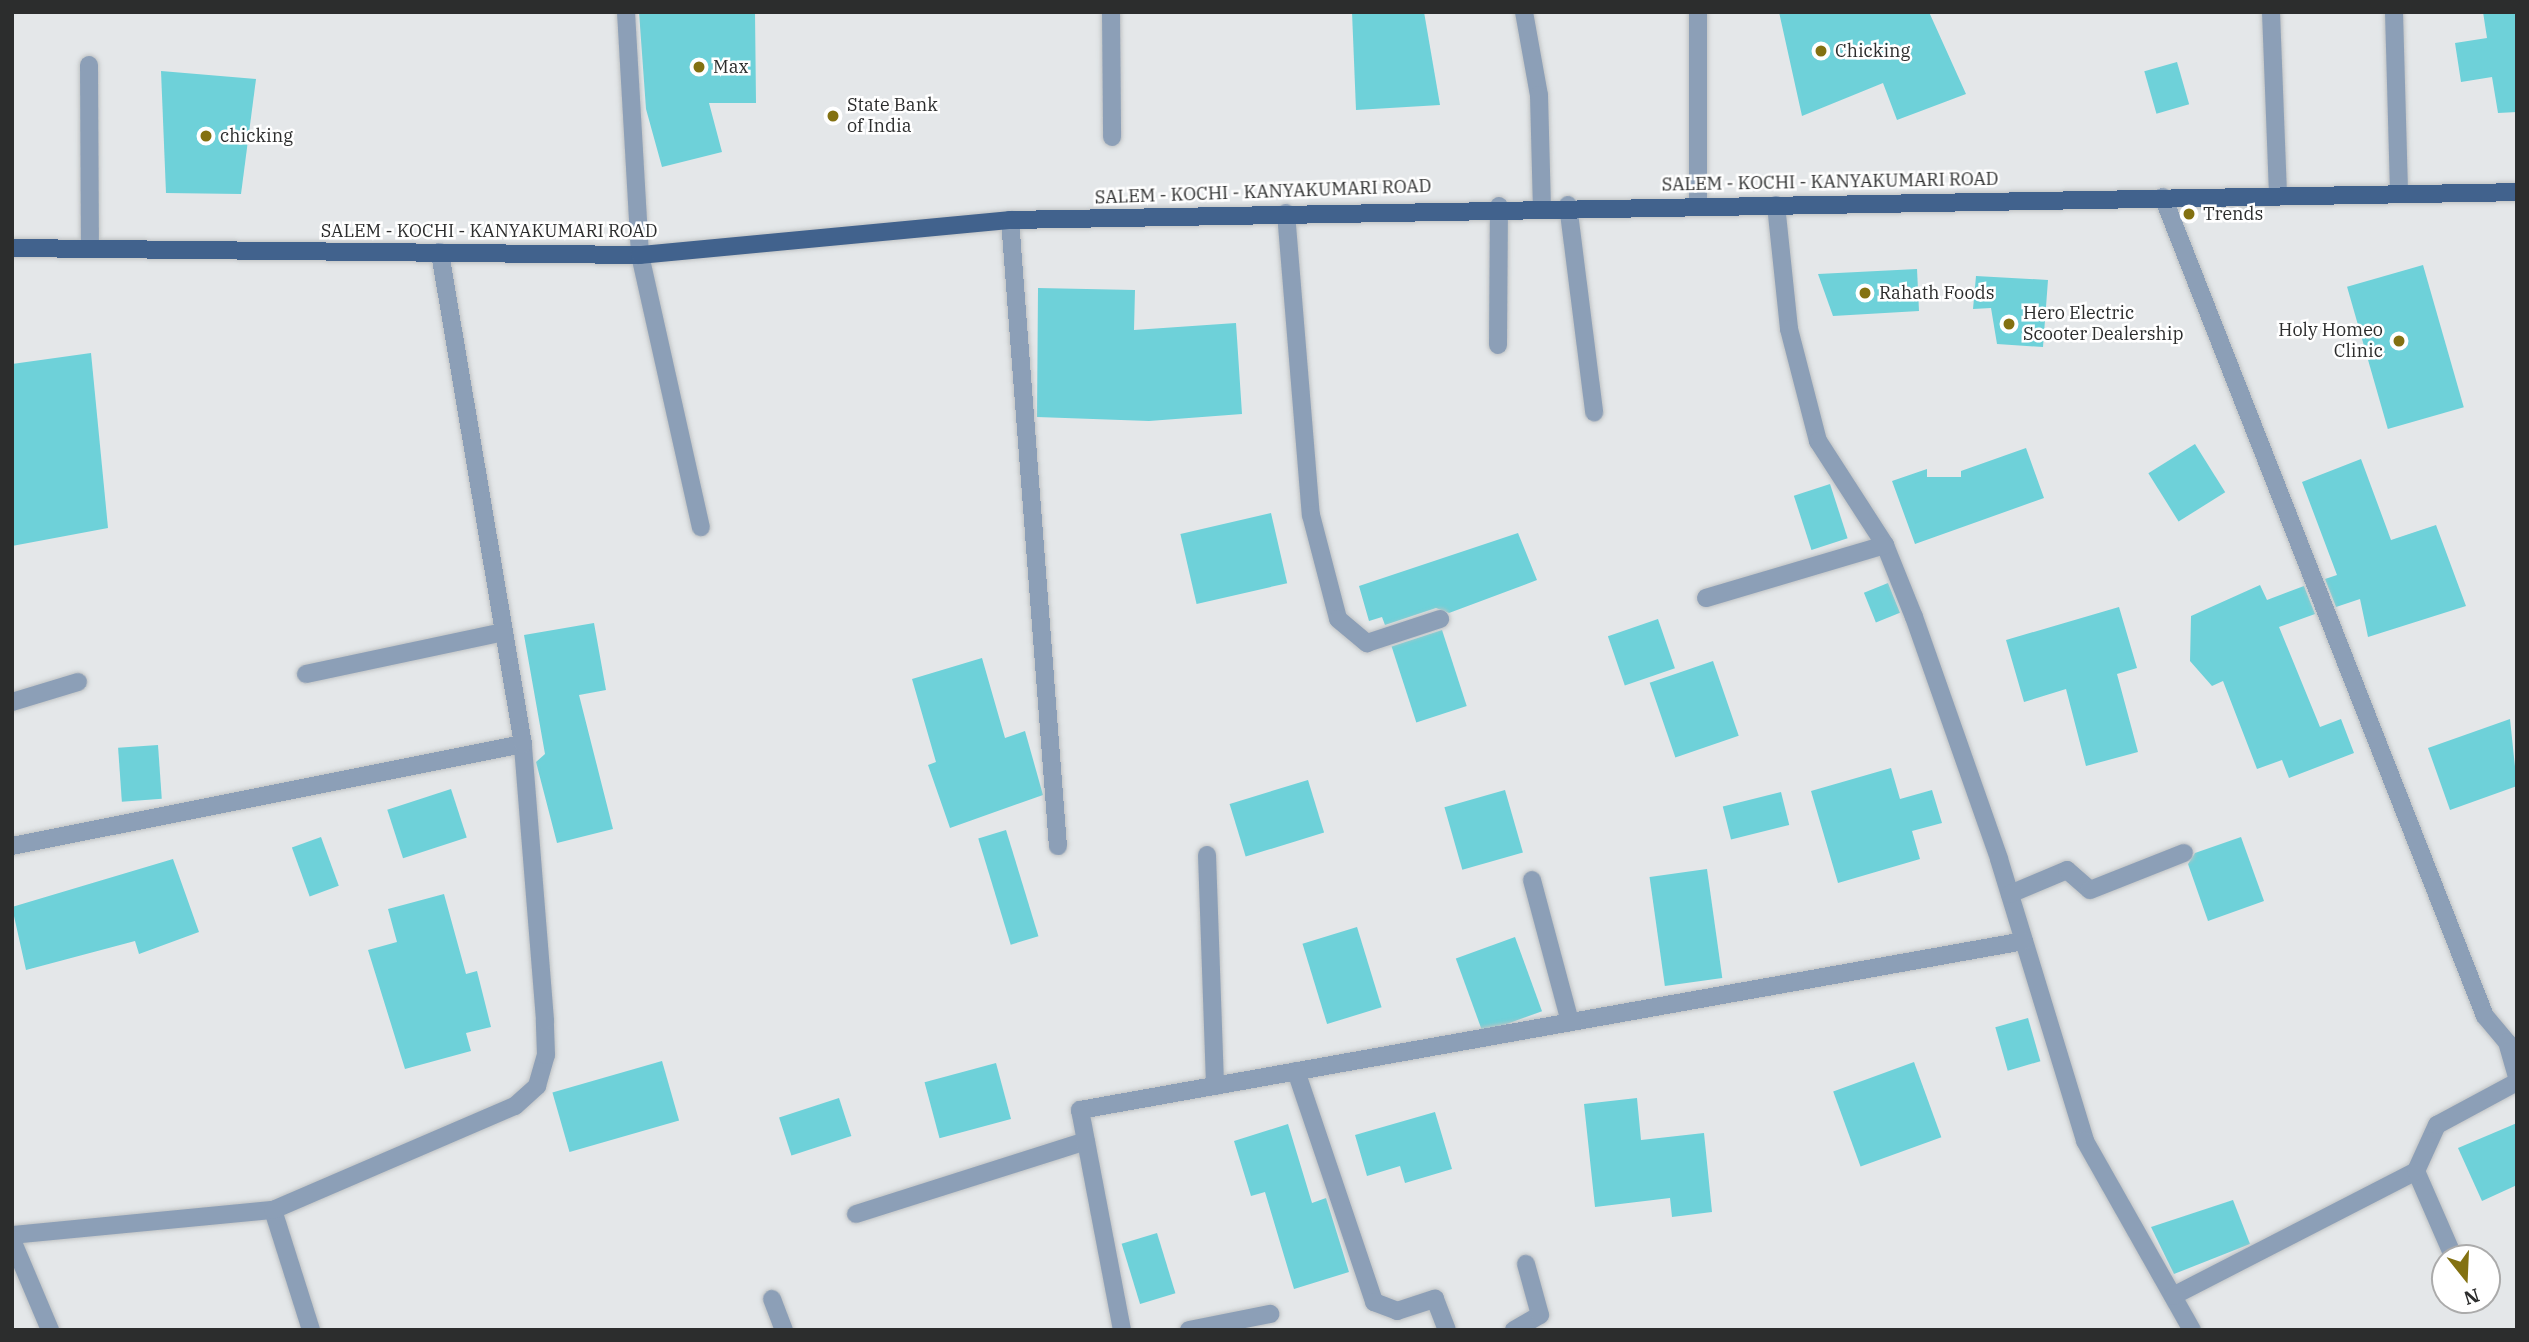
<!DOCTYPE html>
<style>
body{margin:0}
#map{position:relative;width:2529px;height:1342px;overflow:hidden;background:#e4e7e9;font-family:"IBM Plex Serif",serif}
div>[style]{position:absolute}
.building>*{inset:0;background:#6ed1d9;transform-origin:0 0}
.roads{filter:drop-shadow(0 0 2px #bfc2c3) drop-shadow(0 0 2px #bfc2c3)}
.minor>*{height:18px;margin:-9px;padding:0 9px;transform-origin:9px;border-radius:9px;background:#8c9fb7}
.primary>*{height:18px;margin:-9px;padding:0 9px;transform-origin:9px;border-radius:9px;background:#41628d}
.dots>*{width:19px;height:19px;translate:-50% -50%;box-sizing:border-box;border:4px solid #fff;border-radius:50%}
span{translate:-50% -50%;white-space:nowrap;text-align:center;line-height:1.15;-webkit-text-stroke:5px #fff;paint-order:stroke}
.poi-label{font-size:18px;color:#2c2d2d}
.left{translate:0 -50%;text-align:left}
.right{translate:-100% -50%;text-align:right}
.street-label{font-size:18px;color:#2c2d2d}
.frame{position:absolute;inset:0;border:14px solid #2c2d2d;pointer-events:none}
.north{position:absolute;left:2431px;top:1244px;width:70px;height:70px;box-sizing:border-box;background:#fff;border:2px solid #ababab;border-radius:50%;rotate:162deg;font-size:19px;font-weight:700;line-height:28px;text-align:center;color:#2c2d2d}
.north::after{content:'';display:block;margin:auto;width:24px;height:32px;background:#837111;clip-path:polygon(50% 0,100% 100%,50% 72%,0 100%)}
</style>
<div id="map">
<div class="building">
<i style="clip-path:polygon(639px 12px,755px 12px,756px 103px,709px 103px,722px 152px,662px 167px,646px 109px)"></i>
<i style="clip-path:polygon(1352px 12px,1424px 12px,1440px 105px,1356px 110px)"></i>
<i style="clip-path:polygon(1779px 12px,1929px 12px,1966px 94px,1897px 120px,1883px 83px,1802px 116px)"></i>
<i style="clip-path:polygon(2483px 12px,2517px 12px,2517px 112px,2498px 113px,2492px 77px,2461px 82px,2455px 43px,2487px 38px)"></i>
<i style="left:2177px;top:62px;width:44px;height:34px;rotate:74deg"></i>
<i style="clip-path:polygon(161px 71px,256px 79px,241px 194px,166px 193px)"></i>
<i style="left:2423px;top:265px;width:148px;height:79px;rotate:74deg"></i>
<i style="clip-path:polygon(1917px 269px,1919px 311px,1833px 316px,1818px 274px)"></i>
<i style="clip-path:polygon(1976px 276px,2048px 280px,2043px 347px,1997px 344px,1991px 308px,1973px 309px)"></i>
<i style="clip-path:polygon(1038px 288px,1135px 290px,1134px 330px,1236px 323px,1242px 414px,1149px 421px,1037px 417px)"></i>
<i style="clip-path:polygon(91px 353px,108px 528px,12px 546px,12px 364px)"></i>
<i style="left:2195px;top:444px;width:57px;height:55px;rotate:58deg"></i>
<i style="clip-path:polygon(2026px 448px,2044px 498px,1915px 544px,1892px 481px,1927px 469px,1927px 477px,1961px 477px,1961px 471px)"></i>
<i style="clip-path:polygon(2361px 459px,2391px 540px,2436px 525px,2466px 606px,2368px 637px,2360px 599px,2336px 607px,2325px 579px,2337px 575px,2302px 482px)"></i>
<i style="left:1830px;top:484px;width:57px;height:38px;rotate:72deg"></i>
<i style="left:1271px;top:513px;width:72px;height:93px;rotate:77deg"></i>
<i style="clip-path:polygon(1518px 533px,1537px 580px,1449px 613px,1436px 608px,1385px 625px,1382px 617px,1369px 621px,1359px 586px)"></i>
<i style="left:1888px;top:583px;width:32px;height:26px;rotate:68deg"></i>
<i style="clip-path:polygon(2260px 585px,2267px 600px,2304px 586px,2315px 614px,2279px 627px,2320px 727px,2341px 719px,2354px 753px,2289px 778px,2282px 760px,2257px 769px,2223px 681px,2212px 686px,2190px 661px,2191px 616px)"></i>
<i style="clip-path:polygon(2119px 607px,2137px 668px,2117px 674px,2138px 752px,2086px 766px,2066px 689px,2024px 702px,2006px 640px)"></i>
<i style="left:1658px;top:619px;width:52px;height:53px;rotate:71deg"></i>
<i style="clip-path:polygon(594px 623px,606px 690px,579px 695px,613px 829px,557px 843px,536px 762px,545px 754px,524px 635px)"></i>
<i style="left:1442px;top:630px;width:80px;height:53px;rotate:72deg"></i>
<i style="clip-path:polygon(982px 658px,1005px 738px,1025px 731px,1043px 795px,950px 828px,928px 765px,936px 762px,912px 679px)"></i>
<i style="left:1713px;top:661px;width:79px;height:67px;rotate:71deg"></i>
<i style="clip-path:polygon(2510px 719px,2517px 786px,2450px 810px,2428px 748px)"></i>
<i style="left:158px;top:745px;width:54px;height:40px;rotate:86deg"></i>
<i style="clip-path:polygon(1891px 768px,1900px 799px,1932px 790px,1942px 823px,1912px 831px,1920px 859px,1838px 883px,1811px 791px)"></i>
<i style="left:1308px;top:780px;width:55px;height:82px;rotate:73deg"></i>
<i style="left:451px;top:789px;width:51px;height:67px;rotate:72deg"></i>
<i style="left:1505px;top:790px;width:65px;height:63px;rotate:74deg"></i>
<i style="left:1781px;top:792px;width:34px;height:60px;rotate:76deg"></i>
<i style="left:1006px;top:830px;width:111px;height:29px;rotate:73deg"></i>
<i style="left:321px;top:837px;width:52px;height:31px;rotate:70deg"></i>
<i style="clip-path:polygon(2241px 837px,2264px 901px,2208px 921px,2188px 864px,2195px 853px)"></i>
<i style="clip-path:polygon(173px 859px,199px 932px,139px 954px,135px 941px,26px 970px,12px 907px)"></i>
<i style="left:1707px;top:869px;width:110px;height:58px;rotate:82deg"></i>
<i style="clip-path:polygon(444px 894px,466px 974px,477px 971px,491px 1027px,466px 1033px,471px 1051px,405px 1069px,368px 950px,397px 942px,388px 909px)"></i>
<i style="left:1357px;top:927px;width:84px;height:57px;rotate:73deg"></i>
<i style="left:1515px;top:937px;width:79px;height:63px;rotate:70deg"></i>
<i style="left:2028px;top:1018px;width:45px;height:34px;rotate:74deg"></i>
<i style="left:662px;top:1061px;width:62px;height:114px;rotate:74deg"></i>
<i style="left:1914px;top:1062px;width:80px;height:86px;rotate:70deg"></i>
<i style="left:996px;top:1063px;width:58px;height:74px;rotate:75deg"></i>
<i style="left:839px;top:1098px;width:40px;height:63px;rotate:72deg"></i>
<i style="clip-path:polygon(1637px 1098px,1641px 1140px,1704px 1133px,1712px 1212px,1672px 1217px,1670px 1198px,1595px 1207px,1584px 1104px)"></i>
<i style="clip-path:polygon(1435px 1112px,1452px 1169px,1405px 1183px,1400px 1166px,1367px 1176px,1355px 1135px)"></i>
<i style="clip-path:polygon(2517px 1123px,2517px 1185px,2482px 1201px,2458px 1148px)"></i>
<i style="clip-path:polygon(1288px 1124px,1312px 1203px,1326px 1198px,1349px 1272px,1294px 1289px,1265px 1192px,1251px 1196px,1234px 1141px)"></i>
<i style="clip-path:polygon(2233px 1200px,2250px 1244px,2174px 1274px,2151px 1227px)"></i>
<i style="left:1157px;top:1233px;width:63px;height:37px;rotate:73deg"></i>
</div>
<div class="roads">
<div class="minor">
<i style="left:626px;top:12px;width:243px;rotate:86.7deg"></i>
<i style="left:640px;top:255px;width:279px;rotate:77.4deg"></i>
<i style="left:1111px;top:12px;width:125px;rotate:89.5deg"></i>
<i style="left:1524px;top:12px;width:84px;rotate:79.8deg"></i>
<i style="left:1539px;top:95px;width:111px;rotate:88.5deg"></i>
<i style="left:1698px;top:12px;width:193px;rotate:90deg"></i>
<i style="left:2271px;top:12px;width:183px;rotate:87.8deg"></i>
<i style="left:2394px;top:12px;width:180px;rotate:88.4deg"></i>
<i style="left:89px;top:65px;width:180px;rotate:89.7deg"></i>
<i style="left:2163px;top:197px;width:880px;rotate:68.54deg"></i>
<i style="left:2485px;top:1016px;width:34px;rotate:50deg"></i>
<i style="left:2507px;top:1042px;width:35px;rotate:74deg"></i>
<i style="left:1568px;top:205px;width:209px;rotate:82.8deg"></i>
<i style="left:1776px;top:205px;width:125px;rotate:84deg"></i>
<i style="left:1789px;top:329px;width:116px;rotate:75.5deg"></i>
<i style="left:1818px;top:441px;width:124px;rotate:57.2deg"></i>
<i style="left:1885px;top:545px;width:78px;rotate:68.1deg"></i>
<i style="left:1914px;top:617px;width:256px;rotate:70.6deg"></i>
<i style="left:1999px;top:859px;width:295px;rotate:73deg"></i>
<i style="left:2085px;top:1141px;width:217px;rotate:60.5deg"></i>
<i style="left:1286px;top:213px;width:303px;rotate:85.3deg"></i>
<i style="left:1311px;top:515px;width:107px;rotate:75.4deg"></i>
<i style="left:1338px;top:619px;width:38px;rotate:40deg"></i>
<i style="left:1367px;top:643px;width:77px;rotate:-18.2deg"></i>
<i style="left:1010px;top:220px;width:628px;rotate:85.62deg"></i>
<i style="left:1498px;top:345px;width:139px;rotate:-89.6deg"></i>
<i style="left:1706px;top:598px;width:187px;rotate:-16.5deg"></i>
<i style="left:306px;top:674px;width:202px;rotate:-12deg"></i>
<i style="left:12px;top:702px;width:69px;rotate:-16.9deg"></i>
<i style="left:12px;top:846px;width:521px;rotate:-11.29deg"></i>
<i style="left:1207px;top:855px;width:231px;rotate:88deg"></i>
<i style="left:1532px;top:880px;width:147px;rotate:75deg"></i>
<i style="left:2010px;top:894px;width:62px;rotate:-22.8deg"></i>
<i style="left:2067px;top:870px;width:30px;rotate:41deg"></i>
<i style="left:2090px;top:890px;width:101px;rotate:-21.5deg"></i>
<i style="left:1296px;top:1071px;width:244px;rotate:71.3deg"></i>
<i style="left:1374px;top:1302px;width:25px;rotate:21deg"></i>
<i style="left:1397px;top:1311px;width:40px;rotate:-18deg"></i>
<i style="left:1435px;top:1299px;width:33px;rotate:69deg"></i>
<i style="left:2416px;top:1171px;width:95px;rotate:66.4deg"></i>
<i style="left:273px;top:1210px;width:126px;rotate:72.4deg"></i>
<i style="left:856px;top:1214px;width:241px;rotate:-17.6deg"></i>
<i style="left:12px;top:1235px;width:262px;rotate:-5.5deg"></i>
<i style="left:273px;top:1210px;width:263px;rotate:-23.3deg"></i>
<i style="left:515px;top:1106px;width:30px;rotate:-42deg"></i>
<i style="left:537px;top:1086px;width:32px;rotate:-74deg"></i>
<i style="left:546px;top:1055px;width:35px;rotate:-92deg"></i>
<i style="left:545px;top:1020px;width:277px;rotate:-94.6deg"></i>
<i style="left:523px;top:744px;width:499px;rotate:-99.6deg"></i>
<i style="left:12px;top:1240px;width:98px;rotate:67.1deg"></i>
<i style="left:2173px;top:1296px;width:273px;rotate:-27.2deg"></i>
<i style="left:2416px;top:1171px;width:51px;rotate:-65.5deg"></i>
<i style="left:2437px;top:1125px;width:91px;rotate:-28.3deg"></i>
<i style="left:772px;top:1299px;width:33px;rotate:69deg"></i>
<i style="left:1122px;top:1330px;width:224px;rotate:-100.8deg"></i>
<i style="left:1080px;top:1110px;width:959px;rotate:-10.15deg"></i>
<i style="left:1189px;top:1330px;width:83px;rotate:-11.2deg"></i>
<i style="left:1514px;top:1330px;width:30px;rotate:-30deg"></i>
<i style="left:1540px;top:1315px;width:53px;rotate:-105.4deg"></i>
</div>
<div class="primary">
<i style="left:12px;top:248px;width:628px;rotate:0.64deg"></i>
<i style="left:640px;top:255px;width:372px;rotate:-5.4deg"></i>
<i style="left:1010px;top:220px;width:1507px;rotate:-1.06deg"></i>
</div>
</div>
<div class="dots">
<i style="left:1821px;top:51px;background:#837111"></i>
<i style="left:699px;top:67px;background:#837111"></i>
<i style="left:833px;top:116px;background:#837111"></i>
<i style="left:206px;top:136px;background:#837111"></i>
<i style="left:2189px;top:214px;background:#837111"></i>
<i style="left:1865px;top:293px;background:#837111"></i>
<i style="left:2009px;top:324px;background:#837111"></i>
<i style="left:2399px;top:341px;background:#837111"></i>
</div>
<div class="poi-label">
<span class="left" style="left:1835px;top:51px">Chicking</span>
<span class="left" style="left:713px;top:67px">Max</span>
<span class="left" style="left:847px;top:116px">State Bank<br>of India</span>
<span class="left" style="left:220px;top:136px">chicking</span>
<span class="left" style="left:2203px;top:214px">Trends</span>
<span class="left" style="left:1879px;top:293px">Rahath Foods</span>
<span class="left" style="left:2023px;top:324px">Hero Electric<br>Scooter Dealership</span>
<span class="right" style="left:2383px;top:341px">Holy Homeo<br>Clinic</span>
</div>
<div class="street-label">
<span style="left:1830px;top:182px;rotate:-1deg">SALEM - KOCHI - KANYAKUMARI ROAD</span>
<span style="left:1263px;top:192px;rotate:-2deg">SALEM - KOCHI - KANYAKUMARI ROAD</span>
<span style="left:489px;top:231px">SALEM - KOCHI - KANYAKUMARI ROAD</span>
</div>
<div class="frame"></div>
<div class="north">N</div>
</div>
